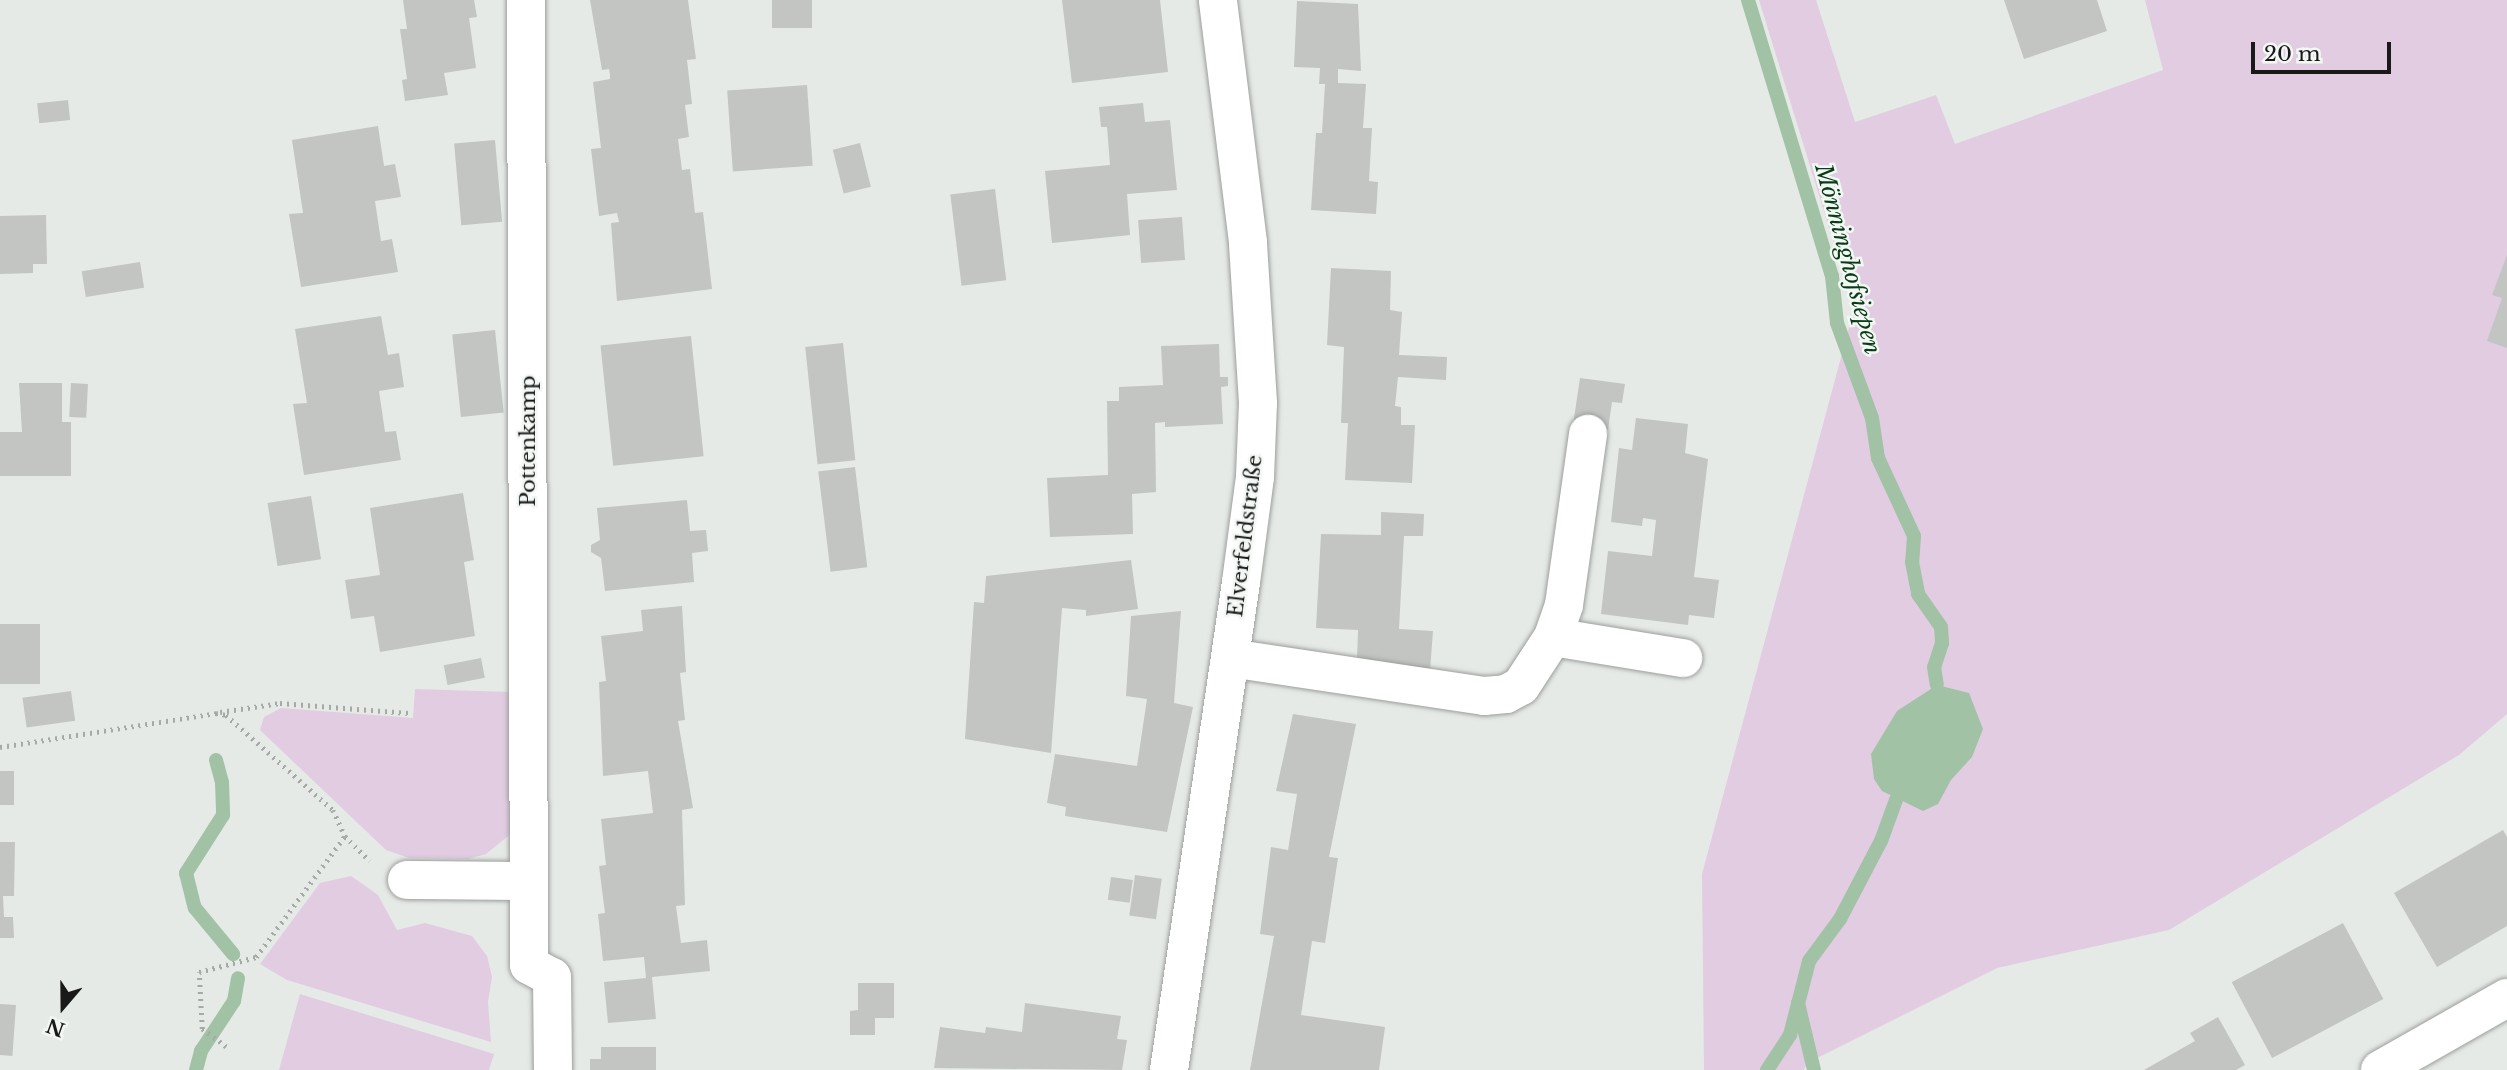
<!DOCTYPE html>
<meta charset="utf-8">
<style>
body{margin:0}
#map{position:relative;width:2507px;height:1070px;overflow:hidden;background:#e6eae6;font-family:"Libre Baskerville",serif}
div>[style]{position:absolute}
.green>*{inset:0;background:#e1cce2}
.water>*{inset:0;background:#a2c2a6}
.stream>*{height:14px;margin:-7px;padding:0 7px;transform-origin:7px;border-radius:7px;background:#a2c2a6}
.building>*{inset:0;background:#c2c5c2;transform-origin:0 0}
.path>*{height:4.5px;margin-top:-2.25px;transform-origin:0;background:repeating-linear-gradient(90deg,#a6a9a6 0 2px,transparent 0 7px)}
.roads{filter:drop-shadow(0 0 2px #9c9f9c) drop-shadow(0 0 2px #9c9f9c)}
.minor>*{height:38px;margin:-19px;padding:0 19px;transform-origin:19px;border-radius:19px;background:#fff}
span{translate:-50% -50%;white-space:nowrap;text-align:center;line-height:1.15;-webkit-text-stroke:5px #f3f7f4;paint-order:stroke}
.street-label{font-size:21px;color:#181918}
.water-label{font-size:23px;color:#083b16;font-style:italic}
.north{position:absolute;left:28px;top:972px;width:70px;height:70px;-webkit-text-stroke:5px #f3f7f4;paint-order:stroke;rotate:200deg;font-size:19px;font-weight:700;line-height:28px;text-align:center;color:#181918}
.north::after{content:'';display:block;margin:auto;width:24px;height:32px;background:#181918;clip-path:polygon(50% 0,100% 100%,50% 72%,0 100%)}
.scale{position:absolute;left:2251px;top:42px;width:140px;height:32px;box-sizing:border-box;border:4px solid #181918;border-top:0;padding-left:9px;font-size:21px;line-height:24px;white-space:nowrap;color:#181918;-webkit-text-stroke:5px #f3f7f4;paint-order:stroke}
</style>
<div id="map">
<div class="green">
<i style="clip-path:polygon(1759px 0,1816px 0,1855px 122px,1936px 95px,1955px 144px,2163px 70px,2145px 0,2507px 0,2507px 714px,2459px 755px,2169px 930px,1997px 968px,1807px 1063px,1804px 1070px,1704px 1070px,1702px 874px,1854px 309px)"></i>
<i style="clip-path:polygon(415px 689px,512px 692px,512px 833px,486px 854px,468px 859px,409px 858px,386px 850px,260px 730px,264px 717px,281px 708px,413px 718px)"></i>
<i style="clip-path:polygon(351px 876px,378px 895px,397px 930px,425px 923px,472px 936px,487px 956px,492px 977px,488px 1002px,491px 1042px,287px 980px,260px 964px,320px 883px)"></i>
<i style="clip-path:polygon(300px 994px,494px 1054px,489px 1070px,279px 1070px)"></i>
</div>
<div class="water">
<i style="clip-path:polygon(1937px 685px,1969px 693px,1983px 729px,1972px 757px,1951px 780px,1938px 804px,1923px 811px,1882px 791px,1874px 779px,1871px 754px,1897px 711px)"></i>
</div>
<div class="stream">
<i style="left:1748px;top:0;width:288px;rotate:73.1deg"></i>
<i style="left:1832px;top:276px;width:47px;rotate:83.9deg"></i>
<i style="left:1837px;top:323px;width:101px;rotate:69.8deg"></i>
<i style="left:1872px;top:418px;width:40px;rotate:81.5deg"></i>
<i style="left:1878px;top:458px;width:86px;rotate:65.2deg"></i>
<i style="left:1914px;top:536px;width:26px;rotate:94deg"></i>
<i style="left:1912px;top:562px;width:33px;rotate:79deg"></i>
<i style="left:1918px;top:594px;width:40px;rotate:55.1deg"></i>
<i style="left:1941px;top:627px;width:16px;rotate:86deg"></i>
<i style="left:1942px;top:643px;width:25px;rotate:108deg"></i>
<i style="left:1934px;top:667px;width:18px;rotate:81deg"></i>
<i style="left:216px;top:760px;width:23px;rotate:75deg"></i>
<i style="left:222px;top:782px;width:33px;rotate:88deg"></i>
<i style="left:223px;top:815px;width:69px;rotate:122.5deg"></i>
<i style="left:186px;top:873px;width:36px;rotate:76deg"></i>
<i style="left:195px;top:908px;width:60px;rotate:50.4deg"></i>
<i style="left:1798px;top:1003px;width:69px;rotate:76.6deg"></i>
<i style="left:196px;top:1070px;width:20px;rotate:-75deg"></i>
<i style="left:201px;top:1051px;width:60px;rotate:-56.6deg"></i>
<i style="left:234px;top:1001px;width:23px;rotate:-80deg"></i>
<i style="left:1767px;top:1070px;width:42px;rotate:-56.7deg"></i>
<i style="left:1790px;top:1035px;width:76px;rotate:-75.6deg"></i>
<i style="left:1809px;top:961px;width:52px;rotate:-53.6deg"></i>
<i style="left:1840px;top:919px;width:88px;rotate:-62.3deg"></i>
<i style="left:1881px;top:841px;width:44px;rotate:-69.9deg"></i>
</div>
<div class="building">
<i style="clip-path:polygon(403px 0,474px 0,477px 17px,469px 18px,476px 68px,444px 73px,448px 95px,405px 101px,402px 80px,407px 79px,400px 29px,407px 29px)"></i>
<i style="clip-path:polygon(590px 0,688px 0,696px 59px,687px 60px,692px 104px,685px 105px,689px 137px,678px 139px,682px 170px,690px 169px,695px 213px,703px 212px,712px 289px,617px 301px,611px 223px,619px 222px,617px 213px,599px 216px,591px 149px,601px 148px,593px 82px,610px 79px,610px 74px,609px 69px,602px 70px)"></i>
<i style="left:772px;top:0;width:40px;height:28px"></i>
<i style="clip-path:polygon(1062px 0,1160px 0,1168px 72px,1072px 83px)"></i>
<i style="clip-path:polygon(2004px 0,2097px 0,2107px 31px,2024px 59px)"></i>
<i style="clip-path:polygon(1297px 1px,1358px 4px,1361px 71px,1338px 69px,1338px 83px,1366px 84px,1363px 128px,1372px 128px,1369px 181px,1378px 182px,1376px 214px,1311px 210px,1316px 133px,1322px 133px,1325px 84px,1319px 84px,1320px 68px,1294px 67px)"></i>
<i style="left:807px;top:85px;width:81px;height:80px;rotate:86deg"></i>
<i style="left:68px;top:100px;width:20px;height:31px;rotate:84deg"></i>
<i style="clip-path:polygon(1143px 103px,1145px 122px,1170px 120px,1177px 190px,1127px 194px,1130px 235px,1052px 243px,1045px 171px,1110px 165px,1107px 127px,1101px 127px,1099px 107px)"></i>
<i style="clip-path:polygon(378px 126px,384px 166px,395px 164px,401px 197px,375px 201px,381px 241px,392px 239px,398px 272px,301px 287px,289px 214px,303px 213px,292px 140px)"></i>
<i style="left:495px;top:140px;width:82px;height:41px;rotate:85deg"></i>
<i style="left:860px;top:143px;width:45px;height:28px;rotate:76deg"></i>
<i style="left:995px;top:189px;width:92px;height:45px;rotate:83deg"></i>
<i style="clip-path:polygon(46px 215px,47px 264px,33px 264px,33px 273px,0 274px,0 216px)"></i>
<i style="left:1182px;top:217px;width:43px;height:44px;rotate:86deg"></i>
<i style="clip-path:polygon(2507px 255px,2507px 348px,2487px 341px,2502px 298px,2492px 295px)"></i>
<i style="left:140px;top:262px;width:26px;height:59px;rotate:81deg"></i>
<i style="clip-path:polygon(1331px 268px,1391px 271px,1390px 310px,1402px 312px,1399px 355px,1447px 357px,1446px 380px,1398px 377px,1395px 406px,1401px 407px,1401px 425px,1415px 425px,1412px 483px,1345px 480px,1348px 423px,1341px 423px,1344px 347px,1327px 345px)"></i>
<i style="clip-path:polygon(381px 316px,388px 355px,399px 353px,404px 387px,379px 391px,385px 432px,396px 431px,401px 460px,304px 475px,293px 404px,307px 403px,295px 329px)"></i>
<i style="left:495px;top:330px;width:83px;height:43px;rotate:84deg"></i>
<i style="left:691px;top:336px;width:121px;height:91px;rotate:84deg"></i>
<i style="left:843px;top:343px;width:118px;height:38px;rotate:84deg"></i>
<i style="clip-path:polygon(1219px 344px,1220px 377px,1228px 377px,1228px 386px,1221px 387px,1223px 424px,1165px 427px,1165px 422px,1155px 423px,1156px 492px,1132px 494px,1133px 534px,1050px 537px,1047px 478px,1108px 475px,1107px 401px,1119px 401px,1119px 387px,1163px 385px,1161px 346px)"></i>
<i style="clip-path:polygon(1580px 378px,1625px 384px,1622px 403px,1612px 402px,1608px 430px,1573px 425px)"></i>
<i style="clip-path:polygon(19px 383px,62px 383px,62px 422px,71px 422px,71px 476px,0 476px,0 432px,22px 432px)"></i>
<i style="left:71px;top:383px;width:17px;height:34px;rotate:3deg"></i>
<i style="clip-path:polygon(1636px 418px,1688px 424px,1685px 453px,1708px 459px,1694px 577px,1719px 580px,1714px 618px,1689px 615px,1688px 625px,1601px 614px,1608px 551px,1652px 556px,1656px 520px,1643px 518px,1642px 526px,1611px 522px,1619px 448px,1632px 450px)"></i>
<i style="left:855px;top:467px;width:101px;height:37px;rotate:83deg"></i>
<i style="clip-path:polygon(463px 493px,474px 560px,464px 562px,475px 636px,380px 652px,374px 616px,351px 619px,345px 580px,380px 575px,370px 508px)"></i>
<i style="left:311px;top:496px;width:64px;height:44px;rotate:81deg"></i>
<i style="clip-path:polygon(687px 500px,690px 531px,706px 530px,708px 551px,692px 553px,694px 582px,605px 591px,601px 558px,591px 552px,591px 545px,600px 540px,597px 508px)"></i>
<i style="clip-path:polygon(1381px 512px,1424px 514px,1423px 536px,1404px 536px,1399px 629px,1433px 631px,1430px 671px,1357px 660px,1358px 630px,1316px 628px,1321px 534px,1381px 535px)"></i>
<i style="clip-path:polygon(1131px 560px,1138px 609px,1086px 616px,1086px 610px,1062px 608px,1051px 753px,965px 739px,974px 602px,984px 603px,986px 576px)"></i>
<i style="clip-path:polygon(682px 606px,686px 672px,680px 673px,685px 720px,678px 721px,693px 808px,682px 810px,685px 905px,676px 906px,681px 943px,707px 940px,710px 971px,652px 977px,656px 1019px,608px 1023px,604px 982px,646px 978px,644px 957px,603px 961px,598px 914px,605px 913px,599px 866px,606px 865px,601px 819px,653px 813px,648px 771px,603px 776px,599px 682px,606px 681px,601px 636px,643px 631px,641px 610px)"></i>
<i style="clip-path:polygon(1181px 611px,1174px 703px,1193px 707px,1167px 832px,1065px 816px,1066px 807px,1047px 803px,1055px 754px,1137px 766px,1147px 699px,1126px 696px,1131px 616px)"></i>
<i style="left:0;top:624px;width:40px;height:60px"></i>
<i style="left:481px;top:658px;width:20px;height:38px;rotate:79deg"></i>
<i style="left:71px;top:691px;width:30px;height:49px;rotate:82deg"></i>
<i style="clip-path:polygon(1293px 714px,1356px 724px,1329px 857px,1338px 858px,1325px 943px,1312px 941px,1301px 1015px,1385px 1027px,1379px 1070px,1250px 1070px,1274px 936px,1260px 934px,1271px 847px,1288px 850px,1297px 794px,1276px 791px)"></i>
<i style="left:0;top:771px;width:14px;height:34px"></i>
<i style="clip-path:polygon(2503px 830px,2507px 837px,2507px 926px,2437px 967px,2394px 893px)"></i>
<i style="clip-path:polygon(0 842px,15px 842px,14px 896px,3px 896px,4px 917px,13px 917px,14px 938px,0 938px)"></i>
<i style="left:1135px;top:875px;width:27px;height:41px;rotate:8deg"></i>
<i style="left:1111px;top:877px;width:22px;height:23px;rotate:8deg"></i>
<i style="left:2343px;top:923px;width:86px;height:126px;rotate:62deg"></i>
<i style="clip-path:polygon(858px 983px,894px 983px,894px 1018px,875px 1018px,875px 1035px,850px 1035px,850px 1011px,858px 1010px)"></i>
<i style="clip-path:polygon(1025px 1003px,1121px 1016px,1117px 1039px,1127px 1040px,1122px 1070px,934px 1068px,940px 1027px,985px 1033px,986px 1027px,1022px 1032px)"></i>
<i style="left:0;top:1004px;width:16px;height:51px;rotate:4deg"></i>
<i style="clip-path:polygon(2218px 1017px,2245px 1065px,2236px 1070px,2144px 1070px,2195px 1041px,2190px 1033px)"></i>
<i style="clip-path:polygon(601px 1047px,656px 1047px,656px 1070px,590px 1070px,590px 1059px,601px 1059px)"></i>
</div>
<div class="path">
<i style="left:220px;top:712px;width:61px;rotate:-8.5deg"></i>
<i style="left:280px;top:703px;width:129px;rotate:4.4deg"></i>
<i style="left:0;top:747px;width:219px;rotate:-8.9deg"></i>
<i style="left:216px;top:713px;width:10px;rotate:11deg"></i>
<i style="left:226px;top:715px;width:143px;rotate:41.6deg"></i>
<i style="left:333px;top:810px;width:29px;rotate:65deg"></i>
<i style="left:345px;top:836px;width:35px;rotate:45deg"></i>
<i style="left:226px;top:1047px;width:30px;rotate:-143deg"></i>
<i style="left:202px;top:1029px;width:57px;rotate:-93deg"></i>
<i style="left:199px;top:972px;width:59px;rotate:-14.7deg"></i>
<i style="left:256px;top:957px;width:150px;rotate:-53.7deg"></i>
</div>
<div class="roads">
<div class="minor">
<i style="left:526px;top:0;width:965px;rotate:89.82deg"></i>
<i style="left:529px;top:965px;width:26px;rotate:28deg"></i>
<i style="left:552px;top:977px;width:93px;rotate:89.4deg"></i>
<i style="left:1553px;top:637px;width:132px;rotate:9.2deg"></i>
<i style="left:1230px;top:658px;width:257px;rotate:8.5deg"></i>
<i style="left:1484px;top:696px;width:22px;rotate:-5deg"></i>
<i style="left:1506px;top:694px;width:17px;rotate:-28deg"></i>
<i style="left:1521px;top:686px;width:59px;rotate:-56.9deg"></i>
<i style="left:1553px;top:637px;width:34px;rotate:-71deg"></i>
<i style="left:1564px;top:605px;width:173px;rotate:-82deg"></i>
<i style="left:407px;top:880px;width:122px;rotate:0.5deg"></i>
<i style="left:1169px;top:1070px;width:493px;rotate:-81.6deg"></i>
<i style="left:1241px;top:582px;width:106px;rotate:-82.4deg"></i>
<i style="left:1255px;top:477px;width:74px;rotate:-87.7deg"></i>
<i style="left:1258px;top:403px;width:161px;rotate:-93.6deg"></i>
<i style="left:1248px;top:242px;width:244px;rotate:-97.1deg"></i>
<i style="left:2380px;top:1070px;width:146px;rotate:-29.6deg"></i>
</div>
</div>
<div class="street-label">
<span style="left:528px;top:441px;rotate:-90deg">Pottenkamp</span>
<span style="left:1245px;top:536px;rotate:-83deg">Elverfeldstraße</span>
</div>
<div class="water-label">
<span style="left:1848px;top:259px;rotate:75deg">Mönninghofsiepen</span>
</div>
<div class="north">N</div>
<div class="scale">20 m</div>
</div>
